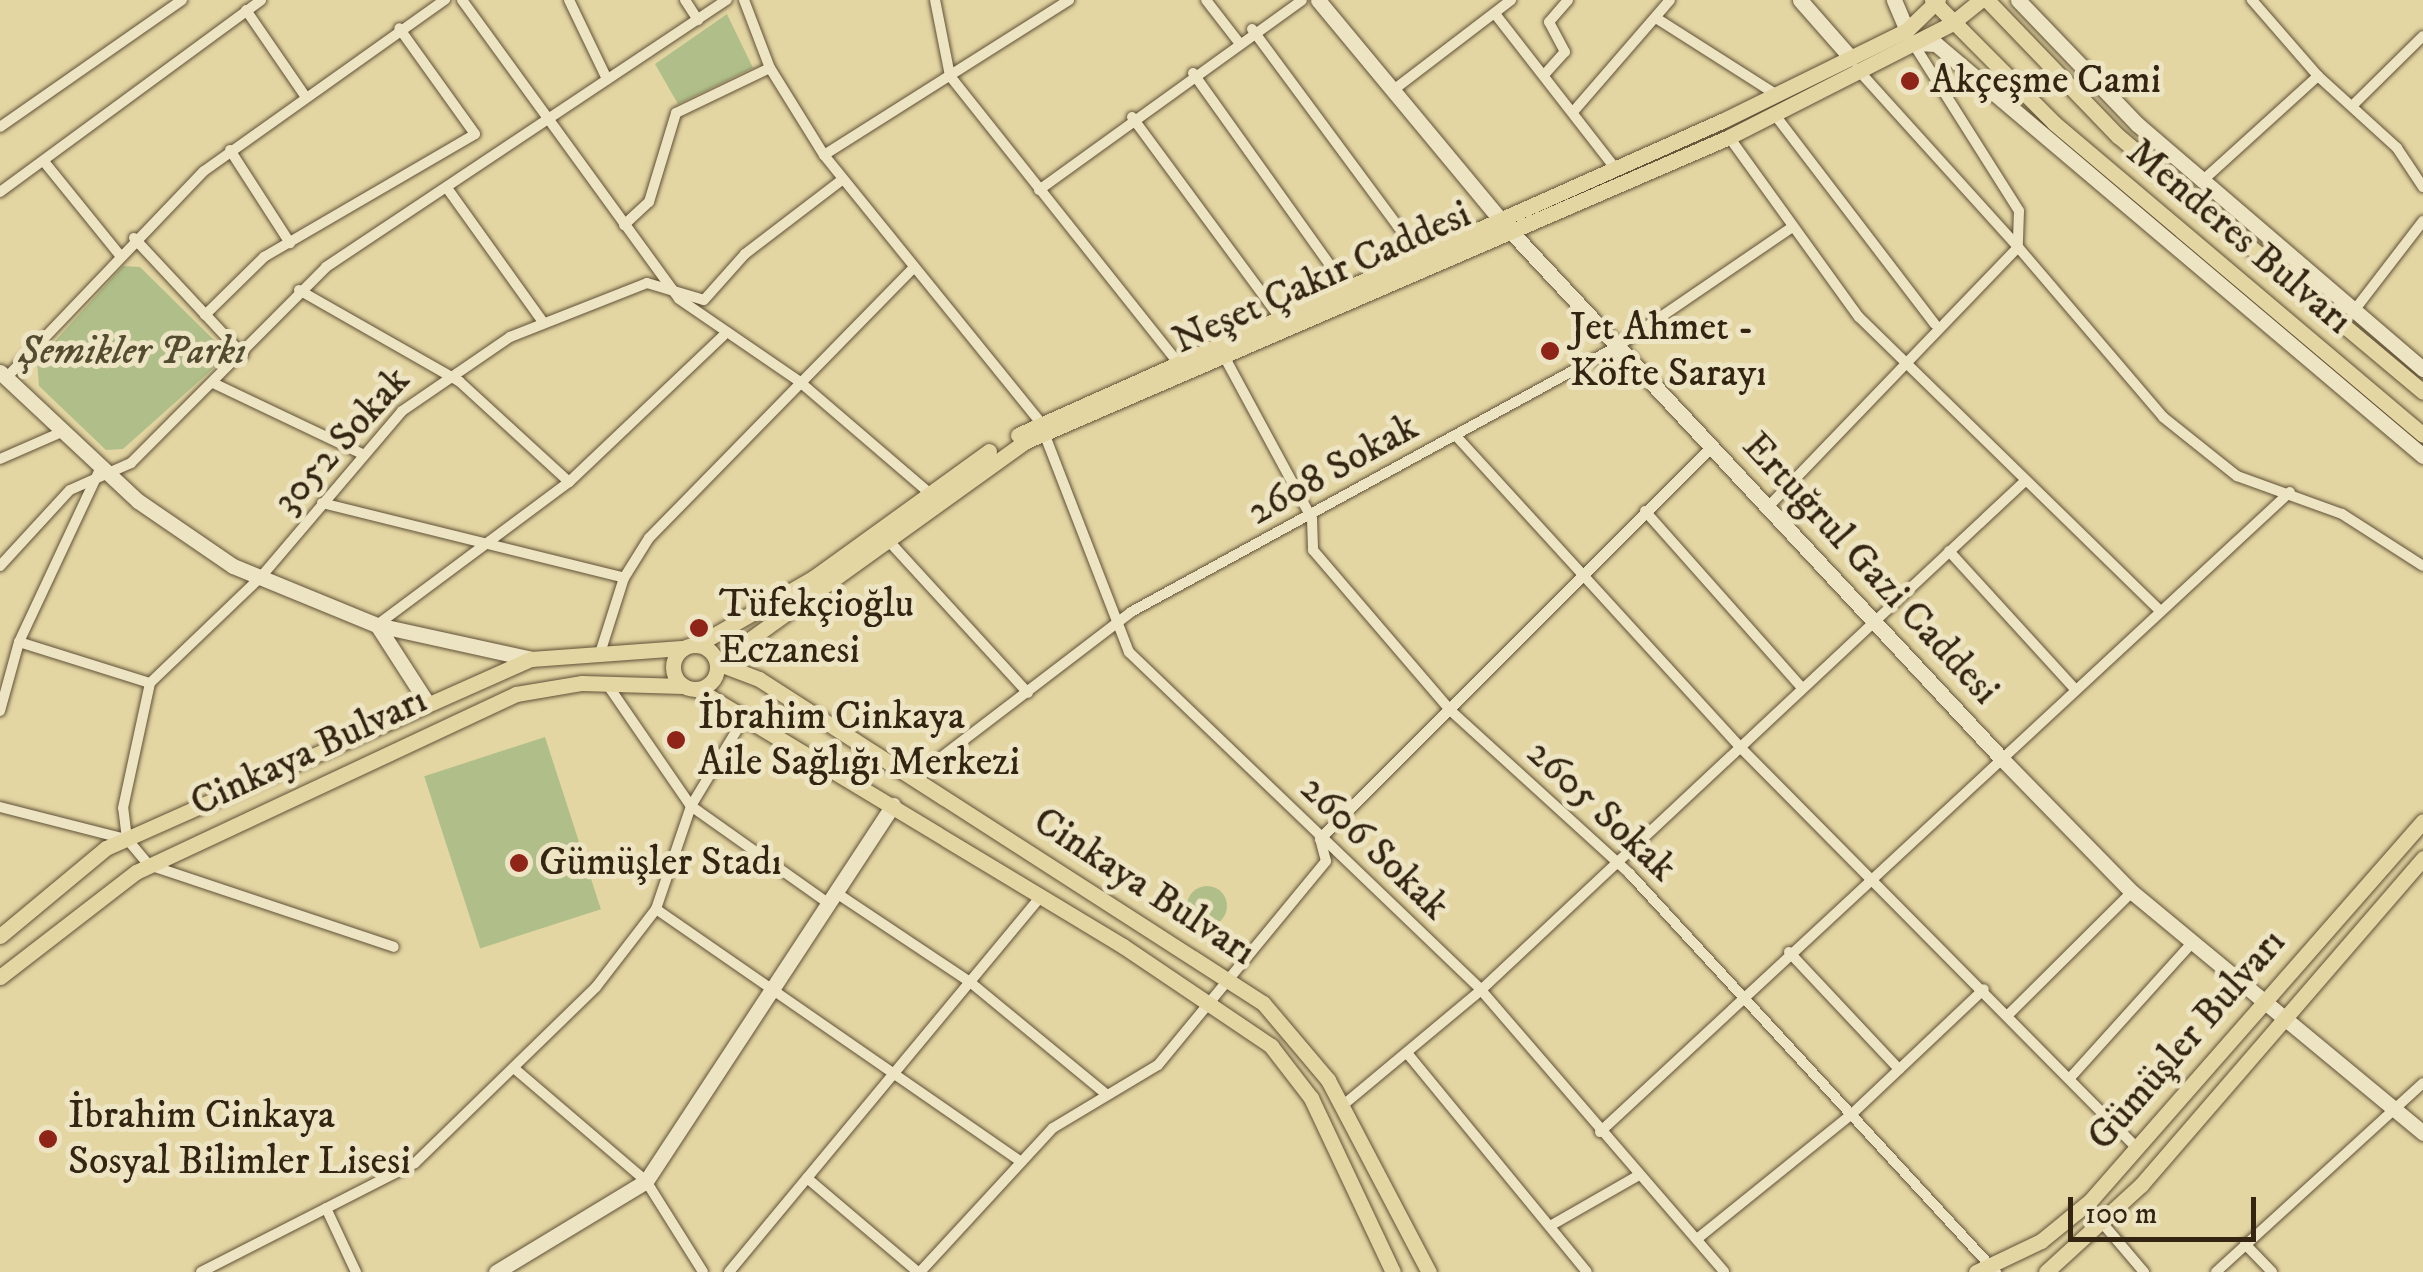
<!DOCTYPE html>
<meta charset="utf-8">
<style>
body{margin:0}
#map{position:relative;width:2423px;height:1272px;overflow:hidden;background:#e4d6a3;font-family:"IM FELL DW Pica",serif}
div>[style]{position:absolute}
.green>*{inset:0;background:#b0bf89;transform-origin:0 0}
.round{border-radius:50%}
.roads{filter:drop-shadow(0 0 2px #605137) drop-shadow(0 0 2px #605137)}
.street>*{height:10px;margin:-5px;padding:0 5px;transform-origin:5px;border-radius:5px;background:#ede4c3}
.secondary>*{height:15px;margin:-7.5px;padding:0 7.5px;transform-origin:7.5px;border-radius:7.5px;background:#ede4c3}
.primary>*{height:15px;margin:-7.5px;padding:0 7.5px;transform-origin:7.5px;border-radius:7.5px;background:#e4d6a3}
.primary>.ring{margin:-7.5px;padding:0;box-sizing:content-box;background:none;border:15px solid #e4d6a3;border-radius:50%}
.dots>*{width:28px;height:28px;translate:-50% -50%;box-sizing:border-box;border:5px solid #ede4c3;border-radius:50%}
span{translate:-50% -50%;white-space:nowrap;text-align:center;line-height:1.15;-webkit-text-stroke:10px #ede4c3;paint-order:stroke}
.poi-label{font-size:40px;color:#342513}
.left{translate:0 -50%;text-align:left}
.street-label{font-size:40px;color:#342513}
.park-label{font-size:40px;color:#534c30;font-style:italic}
.scale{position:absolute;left:2068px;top:1197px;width:188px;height:45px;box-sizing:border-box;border:5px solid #342513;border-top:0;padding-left:12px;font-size:30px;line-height:35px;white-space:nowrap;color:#342513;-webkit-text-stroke:8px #ede4c3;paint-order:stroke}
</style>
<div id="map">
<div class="green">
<i style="clip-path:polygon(727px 14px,753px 68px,678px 104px,655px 64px)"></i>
<i style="clip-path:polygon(123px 266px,140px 267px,216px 342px,215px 367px,123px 449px,106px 450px,39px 386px,37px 361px)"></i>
<i style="left:545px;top:737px;width:181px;height:127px;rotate:72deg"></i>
<i class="round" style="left:1187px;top:886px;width:40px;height:40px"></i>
</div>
<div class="roads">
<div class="street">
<i style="left:462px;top:0;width:369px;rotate:54deg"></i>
<i style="left:679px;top:299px;width:147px;rotate:34.4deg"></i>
<i style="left:800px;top:382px;width:167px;rotate:40.6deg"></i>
<i style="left:569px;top:0;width:88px;rotate:64.3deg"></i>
<i style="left:685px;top:0;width:24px;rotate:57deg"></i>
<i style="left:744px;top:0;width:73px;rotate:69.1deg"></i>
<i style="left:770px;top:68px;width:102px;rotate:58.2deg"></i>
<i style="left:824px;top:155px;width:345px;rotate:51deg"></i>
<i style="left:935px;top:0;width:77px;rotate:78.8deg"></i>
<i style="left:950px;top:76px;width:367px;rotate:51.5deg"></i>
<i style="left:1206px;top:0;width:51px;rotate:52.2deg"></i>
<i style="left:246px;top:10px;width:104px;rotate:55.5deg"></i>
<i style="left:1496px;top:15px;width:195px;rotate:52.1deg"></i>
<i style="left:1656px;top:18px;width:143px;rotate:32.5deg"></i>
<i style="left:1252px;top:29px;width:282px;rotate:53.5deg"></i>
<i style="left:1911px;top:40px;width:202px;rotate:57.7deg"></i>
<i style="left:2019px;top:211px;width:36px;rotate:92deg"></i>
<i style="left:2018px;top:247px;width:223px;rotate:49.5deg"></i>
<i style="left:2163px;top:417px;width:95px;rotate:38.6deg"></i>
<i style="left:2237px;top:476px;width:112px;rotate:19.9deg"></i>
<i style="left:2342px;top:514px;width:96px;rotate:32.7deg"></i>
<i style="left:1193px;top:73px;width:267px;rotate:54.5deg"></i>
<i style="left:1544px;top:75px;width:31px;rotate:-48deg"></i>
<i style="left:1565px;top:52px;width:34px;rotate:-118deg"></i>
<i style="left:1549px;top:22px;width:29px;rotate:-49deg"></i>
<i style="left:2318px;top:76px;width:107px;rotate:42.3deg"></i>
<i style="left:2397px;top:148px;width:47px;rotate:56.3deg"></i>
<i style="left:1396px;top:88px;width:145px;rotate:-37.4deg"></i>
<i style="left:2353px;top:105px;width:98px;rotate:-44.6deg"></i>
<i style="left:1573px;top:112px;width:148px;rotate:-49.1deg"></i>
<i style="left:1775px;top:115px;width:263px;rotate:52.6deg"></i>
<i style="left:1132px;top:117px;width:251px;rotate:53.6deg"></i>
<i style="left:0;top:127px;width:222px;rotate:-34.9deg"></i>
<i style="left:1729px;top:137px;width:222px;rotate:54.2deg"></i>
<i style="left:1859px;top:317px;width:419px;rotate:44.3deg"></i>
<i style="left:230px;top:150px;width:111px;rotate:57.2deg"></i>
<i style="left:824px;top:155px;width:290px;rotate:-32.3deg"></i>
<i style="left:46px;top:164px;width:116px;rotate:51deg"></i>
<i style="left:2201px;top:182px;width:158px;rotate:-42.2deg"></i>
<i style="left:2318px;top:76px;width:101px;rotate:-131deg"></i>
<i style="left:447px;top:188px;width:165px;rotate:54.4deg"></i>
<i style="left:1039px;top:190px;width:324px;rotate:-35.8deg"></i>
<i style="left:0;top:192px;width:324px;rotate:-36.3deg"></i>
<i style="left:624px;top:225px;width:34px;rotate:-43deg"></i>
<i style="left:649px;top:202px;width:93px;rotate:-73.1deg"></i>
<i style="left:676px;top:113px;width:104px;rotate:-25.6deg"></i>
<i style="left:134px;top:238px;width:160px;rotate:47deg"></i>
<i style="left:299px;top:290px;width:185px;rotate:29.7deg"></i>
<i style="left:460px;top:382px;width:148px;rotate:42.5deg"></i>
<i style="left:2353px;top:312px;width:115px;rotate:-52.4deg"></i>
<i style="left:205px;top:315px;width:83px;rotate:-44.5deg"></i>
<i style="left:264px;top:257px;width:244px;rotate:-30.2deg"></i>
<i style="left:475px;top:134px;width:130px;rotate:-125.6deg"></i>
<i style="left:1225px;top:358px;width:183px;rotate:61.6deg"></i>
<i style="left:1312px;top:519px;width:31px;rotate:88deg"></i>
<i style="left:1313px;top:550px;width:211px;rotate:49.4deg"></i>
<i style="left:1450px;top:710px;width:244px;rotate:42.3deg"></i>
<i style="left:1630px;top:874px;width:541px;rotate:47.4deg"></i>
<i style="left:6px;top:378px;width:286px;rotate:-46.3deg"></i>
<i style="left:204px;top:171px;width:296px;rotate:-35.4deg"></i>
<i style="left:215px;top:384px;width:161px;rotate:25.4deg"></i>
<i style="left:1044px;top:433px;width:235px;rotate:68.8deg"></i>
<i style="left:1129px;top:652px;width:488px;rotate:43.8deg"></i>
<i style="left:1481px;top:990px;width:372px;rotate:49.2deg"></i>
<i style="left:1457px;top:437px;width:417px;rotate:47.6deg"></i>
<i style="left:1738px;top:745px;width:569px;rotate:45.29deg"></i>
<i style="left:0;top:459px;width:70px;rotate:-23.6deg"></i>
<i style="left:322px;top:503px;width:311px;rotate:13.9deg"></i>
<i style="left:1768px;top:507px;width:361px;rotate:-46.1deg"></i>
<i style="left:2018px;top:247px;width:240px;rotate:-132.1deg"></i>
<i style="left:1645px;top:511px;width:235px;rotate:48.4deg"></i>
<i style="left:886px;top:538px;width:210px;rotate:47.5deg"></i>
<i style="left:1949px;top:551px;width:188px;rotate:47.6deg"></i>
<i style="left:0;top:566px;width:103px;rotate:-47.4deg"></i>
<i style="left:70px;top:490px;width:67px;rotate:-23.9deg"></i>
<i style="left:131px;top:463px;width:276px;rotate:-45.1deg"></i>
<i style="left:326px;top:267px;width:482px;rotate:-33.7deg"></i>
<i style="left:377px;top:625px;width:239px;rotate:-36.7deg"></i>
<i style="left:569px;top:482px;width:212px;rotate:-43.5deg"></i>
<i style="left:19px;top:642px;width:137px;rotate:17.4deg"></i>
<i style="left:601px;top:650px;width:76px;rotate:-72.3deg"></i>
<i style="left:624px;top:578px;width:47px;rotate:-58deg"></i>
<i style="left:649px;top:538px;width:375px;rotate:-45.6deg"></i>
<i style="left:607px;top:684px;width:148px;rotate:55.5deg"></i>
<i style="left:691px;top:806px;width:168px;rotate:35.3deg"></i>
<i style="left:0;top:711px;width:72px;rotate:-74.6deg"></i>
<i style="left:19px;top:642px;width:191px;rotate:-64.9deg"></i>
<i style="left:914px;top:778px;width:273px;rotate:-37.4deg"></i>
<i style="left:1131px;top:612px;width:555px;rotate:-28.64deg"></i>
<i style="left:1618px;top:346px;width:209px;rotate:-34.3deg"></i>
<i style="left:0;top:807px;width:130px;rotate:14.3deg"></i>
<i style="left:127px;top:839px;width:31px;rotate:-97deg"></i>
<i style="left:123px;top:808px;width:128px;rotate:-77.8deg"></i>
<i style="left:150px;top:683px;width:152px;rotate:-43.7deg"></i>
<i style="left:260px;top:578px;width:219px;rotate:-49.6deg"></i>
<i style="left:402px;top:411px;width:131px;rotate:-34.4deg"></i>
<i style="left:510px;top:337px;width:147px;rotate:-21.5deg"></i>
<i style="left:647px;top:283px;width:59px;rotate:16.6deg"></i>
<i style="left:704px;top:300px;width:62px;rotate:-48.3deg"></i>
<i style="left:745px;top:254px;width:123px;rotate:-37.4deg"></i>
<i style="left:127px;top:839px;width:34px;rotate:50deg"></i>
<i style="left:149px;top:865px;width:258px;rotate:18.5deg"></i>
<i style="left:835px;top:892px;width:162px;rotate:33.7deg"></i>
<i style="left:970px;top:982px;width:176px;rotate:39.5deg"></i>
<i style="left:656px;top:909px;width:444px;rotate:34.7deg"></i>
<i style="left:1789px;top:952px;width:161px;rotate:46.8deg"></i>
<i style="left:2009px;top:1014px;width:173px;rotate:-44.8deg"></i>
<i style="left:1407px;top:1053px;width:283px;rotate:50.6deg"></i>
<i style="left:515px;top:1069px;width:172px;rotate:40.5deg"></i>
<i style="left:646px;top:1181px;width:107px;rotate:57.9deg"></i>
<i style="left:2070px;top:1078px;width:182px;rotate:-47.9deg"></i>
<i style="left:1342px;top:1106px;width:181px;rotate:-39.8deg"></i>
<i style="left:1481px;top:990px;width:746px;rotate:-43.1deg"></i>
<i style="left:1600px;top:1132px;width:941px;rotate:-42.85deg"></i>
<i style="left:807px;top:1178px;width:145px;rotate:40.3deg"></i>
<i style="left:326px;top:1208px;width:71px;rotate:64.9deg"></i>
<i style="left:2104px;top:1225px;width:62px;rotate:49.6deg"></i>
<i style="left:1550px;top:1226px;width:103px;rotate:-29.8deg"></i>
<i style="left:1697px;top:1239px;width:201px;rotate:-38.9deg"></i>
<i style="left:1853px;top:1113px;width:180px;rotate:-43.4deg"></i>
<i style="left:2245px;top:1244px;width:39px;rotate:46deg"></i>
<i style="left:201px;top:1272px;width:240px;rotate:-27deg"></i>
<i style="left:415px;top:1163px;width:252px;rotate:-44.2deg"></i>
<i style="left:596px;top:987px;width:98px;rotate:-52.4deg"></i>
<i style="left:656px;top:909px;width:109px;rotate:-71.2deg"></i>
<i style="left:691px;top:806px;width:106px;rotate:-58.9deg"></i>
<i style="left:729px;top:1272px;width:489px;rotate:-50.3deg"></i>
<i style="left:920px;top:1272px;width:196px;rotate:-47.3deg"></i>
<i style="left:1053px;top:1128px;width:122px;rotate:-31deg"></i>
<i style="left:1158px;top:1065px;width:264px;rotate:-50.5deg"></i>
<i style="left:1326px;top:861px;width:23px;rotate:-105deg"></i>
<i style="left:1320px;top:839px;width:554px;rotate:-45deg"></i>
<i style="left:2216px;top:1272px;width:280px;rotate:-42.4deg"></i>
</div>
<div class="secondary">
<i style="left:1318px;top:0;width:288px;rotate:50.3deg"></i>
<i style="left:1502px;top:222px;width:735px;rotate:47.04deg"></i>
<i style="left:2003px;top:760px;width:185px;rotate:45.7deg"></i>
<i style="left:2132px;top:892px;width:378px;rotate:39.6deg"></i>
<i style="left:1800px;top:0;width:77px;rotate:48.7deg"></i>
<i style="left:1894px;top:0;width:33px;rotate:67deg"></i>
<i style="left:2018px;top:0;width:172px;rotate:46.2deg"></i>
<i style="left:2137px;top:124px;width:377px;rotate:40.6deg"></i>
<i style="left:1916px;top:43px;width:20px;rotate:3deg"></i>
<i style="left:1936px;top:44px;width:638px;rotate:40.23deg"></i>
<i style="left:0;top:372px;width:189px;rotate:43.1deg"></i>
<i style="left:138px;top:501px;width:115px;rotate:34.4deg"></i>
<i style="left:233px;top:566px;width:156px;rotate:22.3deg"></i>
<i style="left:377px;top:625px;width:158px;rotate:12.4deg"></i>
<i style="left:377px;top:625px;width:94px;rotate:57.2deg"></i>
<i style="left:496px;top:1272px;width:175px;rotate:-31.2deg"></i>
<i style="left:646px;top:1181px;width:450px;rotate:-56.7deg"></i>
</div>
<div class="primary">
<i style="left:1932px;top:0;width:173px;rotate:45.2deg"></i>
<i style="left:2054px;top:123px;width:483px;rotate:40.2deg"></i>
<i style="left:1987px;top:0;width:189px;rotate:46.1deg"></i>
<i style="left:2118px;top:136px;width:398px;rotate:40deg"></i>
<i style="left:1018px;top:435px;width:773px;rotate:-24.05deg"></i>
<i style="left:1724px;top:120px;width:204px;rotate:-26.2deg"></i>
<i style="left:1907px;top:30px;width:43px;rotate:-44.1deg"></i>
<i class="ring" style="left:673px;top:645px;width:29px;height:29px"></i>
<i style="left:697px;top:645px;width:134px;rotate:-30deg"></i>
<i style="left:813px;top:578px;width:217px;rotate:-35.8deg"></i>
<i style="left:717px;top:663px;width:378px;rotate:-35.7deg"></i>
<i style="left:1024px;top:442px;width:768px;rotate:-23.39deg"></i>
<i style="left:1729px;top:137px;width:249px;rotate:-27deg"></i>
<i style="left:1951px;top:24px;width:38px;rotate:-39deg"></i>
<i style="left:717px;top:663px;width:45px;rotate:20.9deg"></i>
<i style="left:759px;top:679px;width:599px;rotate:32.74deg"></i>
<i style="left:1263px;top:1003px;width:101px;rotate:49.8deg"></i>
<i style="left:1328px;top:1080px;width:217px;rotate:62.3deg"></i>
<i style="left:697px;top:689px;width:498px;rotate:31.1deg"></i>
<i style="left:1123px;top:946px;width:179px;rotate:34deg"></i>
<i style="left:1271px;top:1046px;width:66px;rotate:52.4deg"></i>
<i style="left:1311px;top:1098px;width:192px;rotate:64.8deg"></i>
<i style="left:0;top:936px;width:138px;rotate:-39.7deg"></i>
<i style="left:106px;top:848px;width:465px;rotate:-24deg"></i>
<i style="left:531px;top:659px;width:151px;rotate:-4.2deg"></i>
<i style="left:0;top:977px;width:172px;rotate:-37.7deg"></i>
<i style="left:136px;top:872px;width:420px;rotate:-25.1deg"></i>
<i style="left:516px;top:694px;width:67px;rotate:-9.5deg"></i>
<i style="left:582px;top:683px;width:101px;rotate:1.7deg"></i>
<i style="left:1976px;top:1272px;width:72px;rotate:-25.5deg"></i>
<i style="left:2041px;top:1241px;width:63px;rotate:-39.2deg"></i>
<i style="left:2090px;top:1201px;width:505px;rotate:-48.77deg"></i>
<i style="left:2046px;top:1272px;width:129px;rotate:-42.5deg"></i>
<i style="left:2141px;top:1185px;width:432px;rotate:-49.2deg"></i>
</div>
</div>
<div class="dots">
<i style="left:1910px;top:81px;background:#8f2418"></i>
<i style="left:1550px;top:351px;background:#8f2418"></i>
<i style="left:699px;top:628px;background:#8f2418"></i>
<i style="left:676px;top:740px;background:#8f2418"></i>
<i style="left:519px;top:863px;background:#8f2418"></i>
<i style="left:48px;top:1139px;background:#8f2418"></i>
</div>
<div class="poi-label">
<span class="left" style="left:1930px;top:81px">Akçeşme Cami</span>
<span class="left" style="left:1570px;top:351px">Jet Ahmet -<br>Köfte Sarayı</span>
<span class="left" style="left:719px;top:628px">Tüfekçioğlu<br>Eczanesi</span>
<span class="left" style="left:698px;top:740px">İbrahim Cinkaya<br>Aile Sağlığı Merkezi</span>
<span class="left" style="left:539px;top:863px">Gümüşler Stadı</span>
<span class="left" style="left:68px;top:1139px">İbrahim Cinkaya<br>Sosyal Bilimler Lisesi</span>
</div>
<div class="street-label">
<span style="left:2239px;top:237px;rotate:40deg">Menderes Bulvarı</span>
<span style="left:1322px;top:278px;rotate:-24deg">Neşet Çakır Caddesi</span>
<span style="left:342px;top:441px;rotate:-48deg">3052 Sokak</span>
<span style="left:1333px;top:470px;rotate:-29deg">2608 Sokak</span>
<span style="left:1870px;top:569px;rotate:47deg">Ertuğrul Gazi Caddesi</span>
<span style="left:309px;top:752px;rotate:-25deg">Cinkaya Bulvarı</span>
<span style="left:1601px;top:811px;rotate:43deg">2605 Sokak</span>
<span style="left:1374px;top:848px;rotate:44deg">2606 Sokak</span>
<span style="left:1144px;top:887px;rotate:33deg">Cinkaya Bulvarı</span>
<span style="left:2187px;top:1040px;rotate:-49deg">Gümüşler Bulvarı</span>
</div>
<div class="park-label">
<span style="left:132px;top:352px">Şemikler Parkı</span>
</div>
<div class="scale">100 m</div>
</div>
